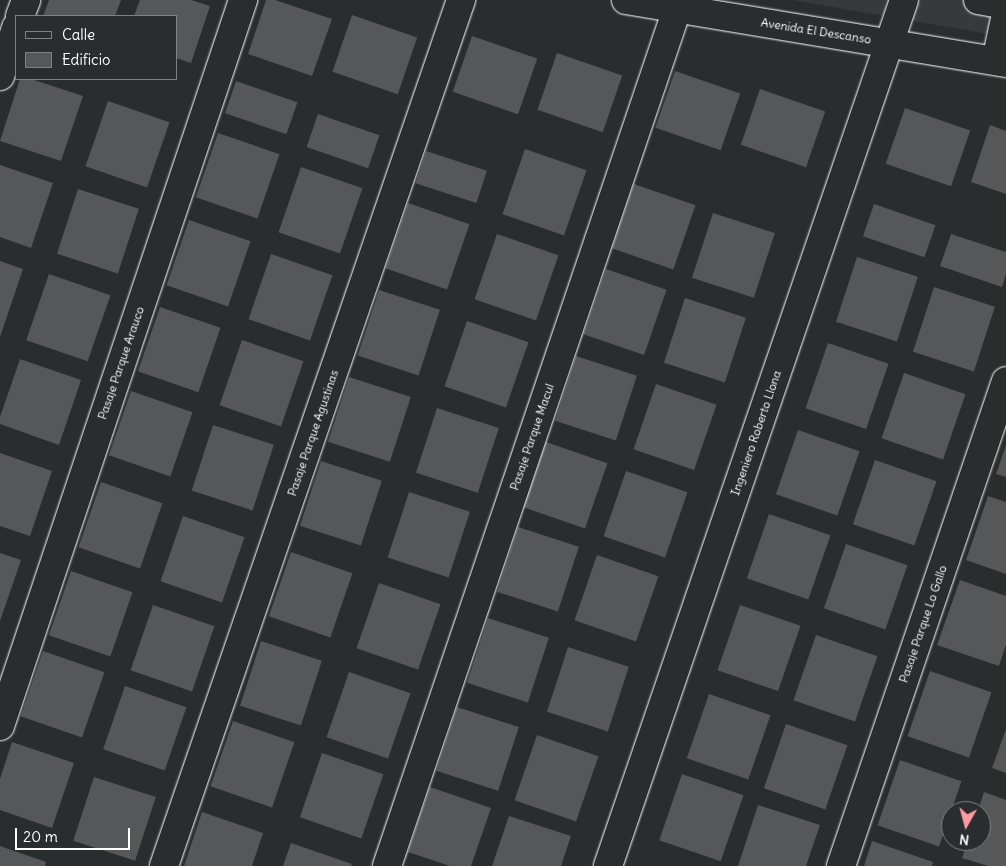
<!DOCTYPE html>
<style>
body{margin:0}
#map{position:relative;width:1006px;height:866px;overflow:hidden;background:#2a2d2e;font-family:Delius,sans-serif}
div>[style]{position:absolute}
.built>*{inset:0;background:#373a3b}
.building>*{inset:0;background:#555758;transform-origin:0 0}
.roads{filter:drop-shadow(0 0 1px #fff) drop-shadow(0 0 1px #fff)}
.minor>*{height:28px;margin:-14px;padding:0 14px;transform-origin:14px;border-radius:14px;background:#2a2d2e}
span{translate:-50% -50%;white-space:nowrap;text-align:center;line-height:1.15;-webkit-text-stroke:4px #2a2d2e;paint-order:stroke}
.street-label{font-size:12px;color:#fff}
.legend{position:absolute;left:15px;top:15px;width:162px;height:65px;box-sizing:border-box;background:#2a2d2e;border:1px solid #7f8182;margin:0;padding:6px 9px;list-style:none;font-size:15px;color:#fff}
.legend li{display:flex;align-items:center;gap:10px;height:25px}
.legend b{width:25px;border:1px solid #7f8182}
.north{position:absolute;left:941px;top:801px;width:50px;height:50px;box-sizing:border-box;background:#2a2d2e;border:1px solid #7f8182;border-radius:50%;rotate:187deg;font-size:14px;font-weight:700;line-height:20px;text-align:center;color:#fff}
.north::after{content:'';display:block;margin:auto;width:18px;height:22px;background:#ff9aa2;clip-path:polygon(50% 0,100% 100%,50% 72%,0 100%)}
.scale{position:absolute;left:15px;top:828px;width:115px;height:22px;box-sizing:border-box;border:2px solid #fff;border-top:0;padding-left:6px;font-size:15px;line-height:18px;white-space:nowrap;color:#fff;-webkit-text-stroke:4px #2a2d2e;paint-order:stroke}
</style>
<div id="map">
<div class="built">
<i style="clip-path:polygon(792px 0,1006px 0,1006px 37px)"></i>
</div>
<div class="building">
<i style="clip-path:polygon(49px 0,121px 0,115px 16px,43px 16px)"></i>
<i style="clip-path:polygon(140px 0,191px 0,210px 6px,191px 63px,176px 58px,176px 16px,134px 16px)"></i>
<i style="clip-path:polygon(266px 0,275px 0,332px 19px,312px 76px,248px 54px)"></i>
<i style="left:352px;top:15px;width:69px;height:60px;rotate:19deg"></i>
<i style="left:472px;top:36px;width:69px;height:59px;rotate:19deg"></i>
<i style="left:557px;top:53px;width:69px;height:60px;rotate:19deg"></i>
<i style="left:675px;top:71px;width:69px;height:60px;rotate:19deg"></i>
<i style="clip-path:polygon(20px 79px,31px 79px,83px 96px,61px 161px,0 141px)"></i>
<i style="left:236px;top:81px;width:65px;height:34px;rotate:19deg"></i>
<i style="left:760px;top:89px;width:69px;height:59px;rotate:19deg"></i>
<i style="left:108px;top:101px;width:65px;height:69px;rotate:19deg"></i>
<i style="left:905px;top:108px;width:69px;height:59px;rotate:19deg"></i>
<i style="left:318px;top:114px;width:65px;height:35px;rotate:19deg"></i>
<i style="clip-path:polygon(990px 125px,1006px 131px,1006px 194px,971px 182px)"></i>
<i style="left:218px;top:133px;width:65px;height:68px;rotate:19deg"></i>
<i style="left:525px;top:149px;width:65px;height:69px;rotate:19deg"></i>
<i style="left:426px;top:151px;width:64px;height:34px;rotate:18deg"></i>
<i style="clip-path:polygon(0 165px,53px 183px,31px 248px,0 237px)"></i>
<i style="left:301px;top:167px;width:65px;height:69px;rotate:19deg"></i>
<i style="left:634px;top:184px;width:65px;height:68px;rotate:19deg"></i>
<i style="left:78px;top:189px;width:64px;height:68px;rotate:18deg"></i>
<i style="left:408px;top:203px;width:65px;height:69px;rotate:19deg"></i>
<i style="left:874px;top:204px;width:65px;height:34px;rotate:19deg"></i>
<i style="left:713px;top:213px;width:65px;height:68px;rotate:18deg"></i>
<i style="left:189px;top:220px;width:65px;height:69px;rotate:19deg"></i>
<i style="left:497px;top:234px;width:65px;height:69px;rotate:19deg"></i>
<i style="clip-path:polygon(951px 234px,1006px 252px,1006px 274px,1002px 287px,940px 266px)"></i>
<i style="left:271px;top:254px;width:65px;height:69px;rotate:19deg"></i>
<i style="left:857px;top:257px;width:64px;height:68px;rotate:18deg"></i>
<i style="clip-path:polygon(0 261px,23px 269px,0 337px)"></i>
<i style="left:606px;top:269px;width:64px;height:69px;rotate:19deg"></i>
<i style="left:49px;top:274px;width:65px;height:70px;rotate:19deg"></i>
<i style="left:934px;top:287px;width:64px;height:68px;rotate:18deg"></i>
<i style="left:379px;top:290px;width:64px;height:69px;rotate:18deg"></i>
<i style="left:685px;top:298px;width:64px;height:68px;rotate:18deg"></i>
<i style="left:160px;top:307px;width:64px;height:68px;rotate:19deg"></i>
<i style="left:467px;top:321px;width:65px;height:69px;rotate:19deg"></i>
<i style="left:242px;top:340px;width:65px;height:69px;rotate:19deg"></i>
<i style="left:828px;top:343px;width:64px;height:69px;rotate:19deg"></i>
<i style="left:576px;top:356px;width:64px;height:68px;rotate:18deg"></i>
<i style="clip-path:polygon(20px 359px,81px 380px,59px 445px,0 424px,0 417px)"></i>
<i style="left:904px;top:373px;width:65px;height:69px;rotate:19deg"></i>
<i style="left:349px;top:377px;width:65px;height:68px;rotate:18deg"></i>
<i style="left:656px;top:384px;width:64px;height:69px;rotate:19deg"></i>
<i style="left:131px;top:391px;width:65px;height:68px;rotate:19deg"></i>
<i style="left:437px;top:408px;width:65px;height:68px;rotate:18deg"></i>
<i style="left:213px;top:425px;width:64px;height:69px;rotate:18deg"></i>
<i style="left:798px;top:430px;width:65px;height:68px;rotate:19deg"></i>
<i style="left:546px;top:442px;width:65px;height:69px;rotate:19deg"></i>
<i style="clip-path:polygon(1006px 445px,1006px 477px,996px 474px)"></i>
<i style="clip-path:polygon(0 453px,52px 471px,30px 536px,0 526px)"></i>
<i style="left:875px;top:460px;width:65px;height:68px;rotate:19deg"></i>
<i style="left:321px;top:461px;width:64px;height:68px;rotate:18deg"></i>
<i style="left:626px;top:471px;width:65px;height:69px;rotate:19deg"></i>
<i style="left:101px;top:482px;width:65px;height:69px;rotate:19deg"></i>
<i style="left:409px;top:492px;width:64px;height:69px;rotate:18deg"></i>
<i style="clip-path:polygon(988px 496px,1006px 502px,1006px 574px,966px 560px)"></i>
<i style="left:769px;top:514px;width:65px;height:68px;rotate:19deg"></i>
<i style="left:183px;top:516px;width:65px;height:69px;rotate:19deg"></i>
<i style="left:518px;top:527px;width:64px;height:68px;rotate:18deg"></i>
<i style="left:846px;top:544px;width:65px;height:68px;rotate:19deg"></i>
<i style="left:291px;top:552px;width:65px;height:68px;rotate:19deg"></i>
<i style="clip-path:polygon(0 553px,21px 560px,0 621px)"></i>
<i style="left:597px;top:555px;width:65px;height:69px;rotate:19deg"></i>
<i style="left:71px;top:571px;width:65px;height:68px;rotate:19deg"></i>
<i style="clip-path:polygon(960px 580px,1006px 596px,1006px 644px,999px 666px,937px 645px)"></i>
<i style="left:379px;top:583px;width:65px;height:69px;rotate:19deg"></i>
<i style="left:153px;top:605px;width:65px;height:69px;rotate:19deg"></i>
<i style="left:740px;top:605px;width:64px;height:69px;rotate:19deg"></i>
<i style="left:488px;top:618px;width:64px;height:68px;rotate:18deg"></i>
<i style="left:816px;top:635px;width:65px;height:69px;rotate:19deg"></i>
<i style="left:261px;top:641px;width:64px;height:68px;rotate:18deg"></i>
<i style="left:568px;top:647px;width:64px;height:68px;rotate:18deg"></i>
<i style="left:43px;top:651px;width:65px;height:69px;rotate:19deg"></i>
<i style="left:930px;top:671px;width:65px;height:69px;rotate:19deg"></i>
<i style="left:349px;top:672px;width:65px;height:69px;rotate:19deg"></i>
<i style="left:125px;top:686px;width:65px;height:67px;rotate:19deg"></i>
<i style="left:709px;top:694px;width:65px;height:68px;rotate:19deg"></i>
<i style="left:457px;top:707px;width:65px;height:67px;rotate:18deg"></i>
<i style="left:233px;top:721px;width:65px;height:69px;rotate:19deg"></i>
<i style="left:786px;top:724px;width:65px;height:68px;rotate:19deg"></i>
<i style="clip-path:polygon(1006px 729px,1006px 773px,992px 768px)"></i>
<i style="left:537px;top:735px;width:65px;height:69px;rotate:19deg"></i>
<i style="clip-path:polygon(12px 742px,74px 763px,52px 828px,0 810px,0 779px)"></i>
<i style="left:322px;top:753px;width:65px;height:68px;rotate:19deg"></i>
<i style="left:900px;top:760px;width:65px;height:69px;rotate:19deg"></i>
<i style="left:682px;top:774px;width:65px;height:70px;rotate:19deg"></i>
<i style="left:94px;top:777px;width:65px;height:67px;rotate:18deg"></i>
<i style="clip-path:polygon(430px 787px,491px 808px,471px 866px,450px 866px,408px 852px)"></i>
<i style="clip-path:polygon(984px 792px,1006px 800px,1006px 866px,988px 866px,962px 858px,968px 841px,981px 841px,981px 811px,978px 811px)"></i>
<i style="clip-path:polygon(758px 805px,820px 825px,806px 866px,738px 866px)"></i>
<i style="clip-path:polygon(202px 812px,263px 833px,252px 866px,184px 866px)"></i>
<i style="clip-path:polygon(509px 816px,571px 836px,561px 866px,492px 866px)"></i>
<i style="clip-path:polygon(872px 841px,933px 862px,932px 866px,864px 866px)"></i>
<i style="clip-path:polygon(291px 843px,352px 864px,351px 866px,283px 866px)"></i>
<i style="clip-path:polygon(0 846px,46px 862px,45px 866px,0 866px)"></i>
</div>
<div class="roads">
<div class="minor">
<i style="left:626px;top:0;width:385px;rotate:9.4deg"></i>
<i style="left:978px;top:0;width:28px;rotate:10deg"></i>
<i style="left:20px;top:16px;width:17px;rotate:-69deg"></i>
<i style="left:996px;top:61px;width:48px;rotate:-78deg"></i>
<i style="left:0;top:76px;width:51px;rotate:-71.6deg"></i>
<i style="left:0;top:726px;width:766px;rotate:-71.49deg"></i>
<i style="left:164px;top:866px;width:916px;rotate:-71.07deg"></i>
<i style="left:387px;top:866px;width:905px;rotate:-71.3deg"></i>
<i style="left:608px;top:866px;width:915px;rotate:-71.13deg"></i>
<i style="left:841px;top:866px;width:512px;rotate:-71.21deg"></i>
</div>
</div>
<div class="street-label">
<span style="left:816px;top:31px;rotate:9deg">Avenida El Descanso</span>
<span style="left:121px;top:363px;rotate:-71deg">Pasaje Parque Arauco</span>
<span style="left:313px;top:433px;rotate:-71deg">Pasaje Parque Agustinas</span>
<span style="left:756px;top:433px;rotate:-71deg">Ingeniero Roberto Llona</span>
<span style="left:532px;top:437px;rotate:-71deg">Pasaje Parque Macul</span>
<span style="left:923px;top:624px;rotate:-71deg">Pasaje Parque Lo Gallo</span>
</div>
<ul class="legend">
<li><b style="height:6px;background:#2a2d2e"></b>Calle</li>
<li><b style="height:14px;background:#555758"></b>Edificio</li>
</ul>
<div class="north">N</div>
<div class="scale">20 m</div>
</div>
